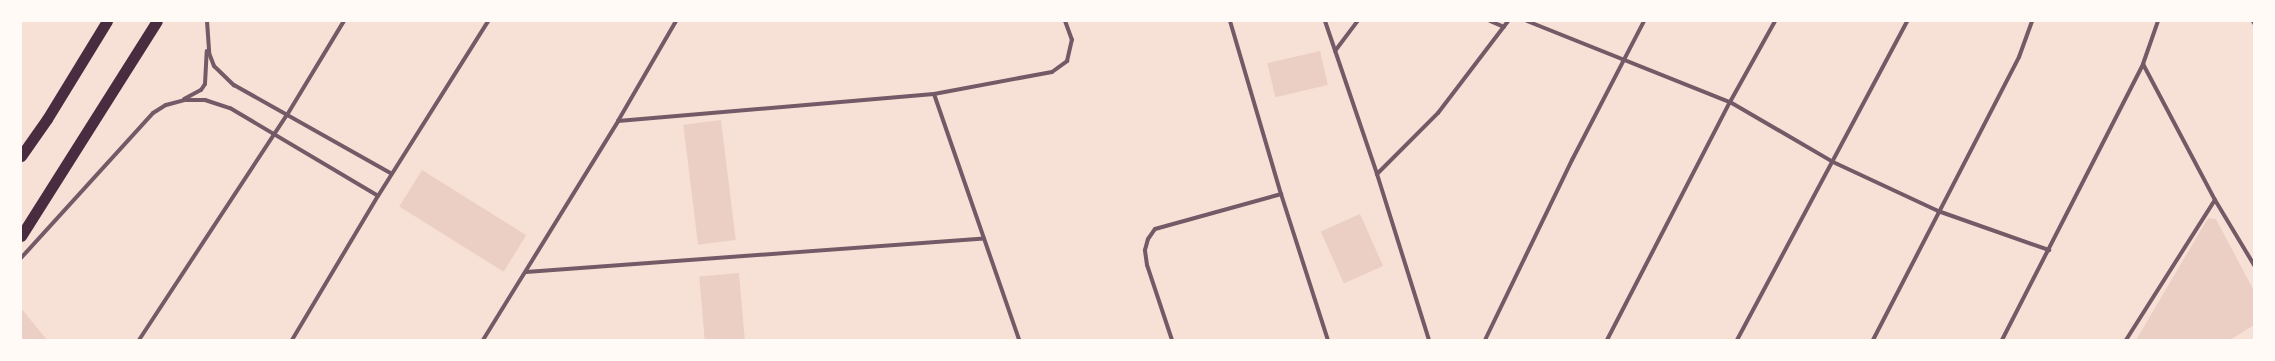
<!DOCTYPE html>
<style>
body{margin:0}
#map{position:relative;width:2275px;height:361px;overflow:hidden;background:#f7e1d7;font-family:"Golos Text",sans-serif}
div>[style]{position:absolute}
.green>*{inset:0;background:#ebcfc5;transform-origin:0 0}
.minor>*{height:4px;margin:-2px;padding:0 2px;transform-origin:2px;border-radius:2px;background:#755966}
.trunk>*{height:11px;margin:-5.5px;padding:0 5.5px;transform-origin:5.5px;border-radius:5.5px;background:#4a2c40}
span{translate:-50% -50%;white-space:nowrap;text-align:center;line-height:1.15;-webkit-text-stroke:3px #fffaf5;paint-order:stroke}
.frame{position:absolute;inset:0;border:22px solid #fffaf5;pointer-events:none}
</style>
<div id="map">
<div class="green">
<i style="left:1320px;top:51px;width:35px;height:54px;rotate:77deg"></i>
<i style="left:721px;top:120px;width:121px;height:38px;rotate:83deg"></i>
<i style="left:422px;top:170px;width:123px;height:43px;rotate:32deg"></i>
<i style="left:1360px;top:214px;width:57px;height:43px;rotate:66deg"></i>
<i style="clip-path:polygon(2208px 218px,2216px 219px,2254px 291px,2254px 325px,2230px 340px,2136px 340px)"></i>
<i style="left:739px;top:273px;width:67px;height:40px;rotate:85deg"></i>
<i style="clip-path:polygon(21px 308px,47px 340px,21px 340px)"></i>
</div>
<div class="minor">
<i style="left:207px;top:21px;width:32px;rotate:86deg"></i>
<i style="left:209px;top:53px;width:14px;rotate:69deg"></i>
<i style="left:214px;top:66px;width:28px;rotate:44deg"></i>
<i style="left:234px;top:85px;width:181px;rotate:29.4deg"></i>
<i style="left:1230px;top:21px;width:180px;rotate:73.6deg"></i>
<i style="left:1281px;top:194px;width:153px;rotate:72.2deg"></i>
<i style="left:1325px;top:21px;width:162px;rotate:71.2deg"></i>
<i style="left:1377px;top:174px;width:174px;rotate:72.6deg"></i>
<i style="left:1490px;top:21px;width:15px;rotate:23deg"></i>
<i style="left:1527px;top:21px;width:219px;rotate:21.8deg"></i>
<i style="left:1730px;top:102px;width:119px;rotate:30.2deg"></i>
<i style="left:1833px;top:162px;width:116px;rotate:25deg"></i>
<i style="left:1938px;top:211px;width:118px;rotate:19.4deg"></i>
<i style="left:2253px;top:21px;width:2px;rotate:63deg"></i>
<i style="left:1335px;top:51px;width:38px;rotate:-53deg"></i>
<i style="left:2143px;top:64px;width:154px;rotate:62.1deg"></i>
<i style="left:2215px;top:200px;width:76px;rotate:59deg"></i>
<i style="left:934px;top:94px;width:260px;rotate:70.9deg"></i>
<i style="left:184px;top:99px;width:19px;rotate:-28deg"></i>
<i style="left:201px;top:90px;width:7px;rotate:-56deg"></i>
<i style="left:205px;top:84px;width:33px;rotate:-87deg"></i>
<i style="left:618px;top:121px;width:317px;rotate:-4.9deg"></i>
<i style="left:934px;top:94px;width:120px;rotate:-10.6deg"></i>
<i style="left:1052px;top:72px;width:19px;rotate:-36deg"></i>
<i style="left:1067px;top:61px;width:22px;rotate:-77deg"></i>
<i style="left:1072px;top:40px;width:20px;rotate:-110deg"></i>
<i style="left:1377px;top:174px;width:86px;rotate:-45deg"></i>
<i style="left:1438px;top:113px;width:116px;rotate:-52.7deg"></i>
<i style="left:21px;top:258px;width:196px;rotate:-47.7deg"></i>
<i style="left:153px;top:113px;width:15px;rotate:-32deg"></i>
<i style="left:166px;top:105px;width:20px;rotate:-15deg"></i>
<i style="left:185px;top:100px;width:20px"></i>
<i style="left:205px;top:100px;width:26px;rotate:18deg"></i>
<i style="left:230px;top:108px;width:172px;rotate:30.7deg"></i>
<i style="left:526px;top:272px;width:459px;rotate:-4.2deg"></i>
<i style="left:139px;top:340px;width:269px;rotate:-56.7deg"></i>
<i style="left:287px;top:115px;width:110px;rotate:-58.8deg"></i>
<i style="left:292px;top:340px;width:168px;rotate:-59.2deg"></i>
<i style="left:378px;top:196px;width:207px;rotate:-57.8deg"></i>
<i style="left:483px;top:340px;width:257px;rotate:-58.3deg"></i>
<i style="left:618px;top:121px;width:116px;rotate:-59.9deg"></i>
<i style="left:1172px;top:340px;width:79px;rotate:-108.4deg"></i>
<i style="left:1147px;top:265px;width:15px;rotate:-98deg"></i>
<i style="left:1145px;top:250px;width:11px;rotate:-75deg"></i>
<i style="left:1148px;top:239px;width:12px;rotate:-55deg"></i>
<i style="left:1155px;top:229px;width:131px;rotate:-15.5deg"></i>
<i style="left:1485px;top:340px;width:200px;rotate:-64.2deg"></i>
<i style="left:1572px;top:160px;width:157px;rotate:-62.6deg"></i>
<i style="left:1607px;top:340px;width:268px;rotate:-62.7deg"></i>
<i style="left:1730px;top:102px;width:93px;rotate:-60.9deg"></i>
<i style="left:1737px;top:340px;width:361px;rotate:-61.9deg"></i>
<i style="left:1873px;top:340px;width:318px;rotate:-62.7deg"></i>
<i style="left:2019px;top:57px;width:38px;rotate:-70deg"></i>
<i style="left:2002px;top:340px;width:310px;rotate:-62.9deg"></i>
<i style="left:2143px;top:64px;width:46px;rotate:-70.8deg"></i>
<i style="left:2126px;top:340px;width:166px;rotate:-57.6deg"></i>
</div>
<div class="trunk">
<i style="left:21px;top:156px;width:45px;rotate:-54.9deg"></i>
<i style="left:47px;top:119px;width:115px;rotate:-58.5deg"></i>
<i style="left:21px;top:236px;width:254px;rotate:-57.7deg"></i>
</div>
<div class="frame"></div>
</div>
